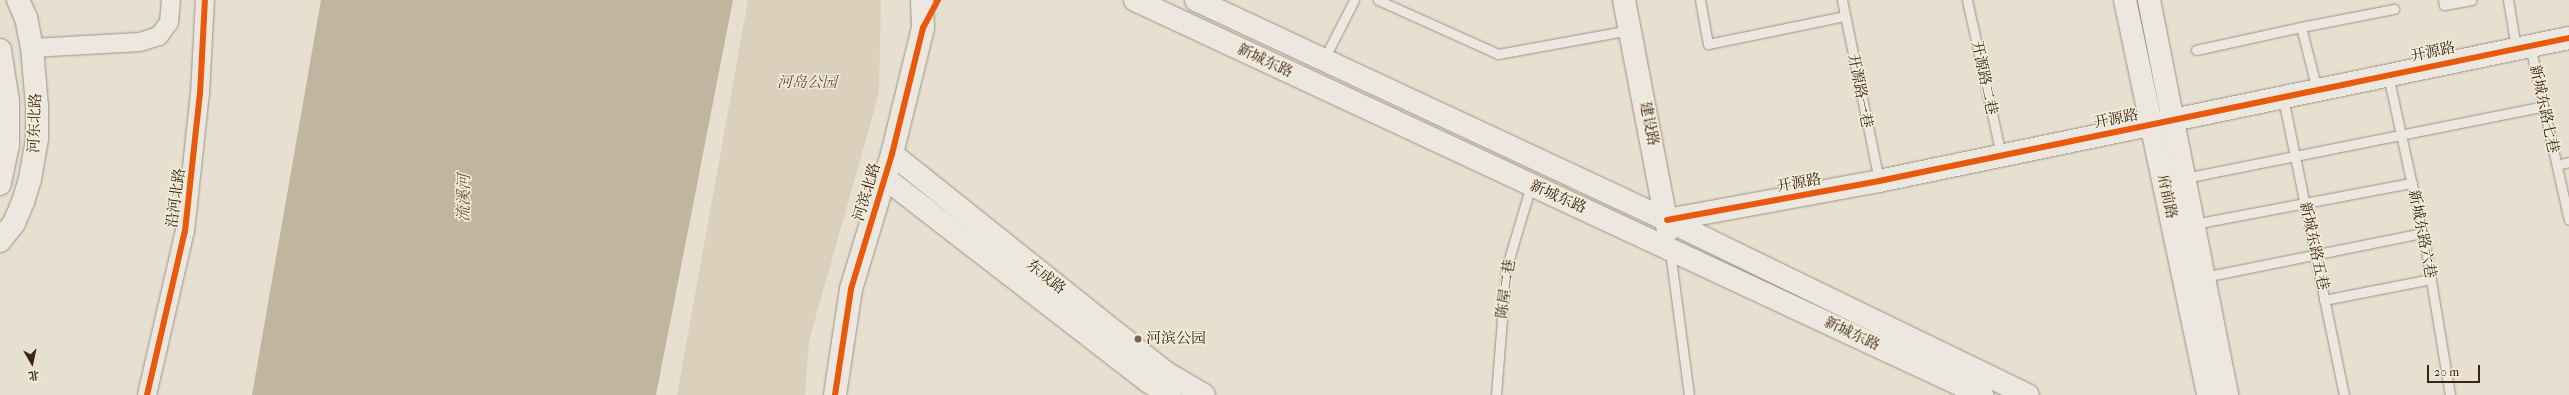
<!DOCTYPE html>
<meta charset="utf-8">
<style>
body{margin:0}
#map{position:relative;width:2569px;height:395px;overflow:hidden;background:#e7e0d0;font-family:"IM FELL French Canon","Noto Serif SC",serif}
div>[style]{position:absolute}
.green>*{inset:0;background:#dbd0bb}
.water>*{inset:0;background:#c2b59f}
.roads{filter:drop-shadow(0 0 1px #9a9388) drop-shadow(0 0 1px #9a9388)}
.lane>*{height:9px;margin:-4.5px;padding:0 4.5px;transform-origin:4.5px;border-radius:4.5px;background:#ece8e0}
.street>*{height:18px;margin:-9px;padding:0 9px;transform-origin:9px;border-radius:9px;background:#ece8e0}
.secondary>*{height:22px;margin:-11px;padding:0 11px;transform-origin:11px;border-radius:11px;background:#ece8e0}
.cycleway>*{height:6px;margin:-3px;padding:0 3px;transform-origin:3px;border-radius:3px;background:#e8590c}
.dots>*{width:11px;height:11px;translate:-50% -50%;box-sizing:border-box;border:2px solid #f5eddb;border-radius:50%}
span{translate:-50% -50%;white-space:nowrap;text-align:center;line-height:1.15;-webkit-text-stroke:3px #f5eddb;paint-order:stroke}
.street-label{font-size:15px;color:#3b2414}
.park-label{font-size:15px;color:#604c39;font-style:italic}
.poi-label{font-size:15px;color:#3b2414}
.left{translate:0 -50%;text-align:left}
.water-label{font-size:16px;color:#65503d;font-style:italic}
.north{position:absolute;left:12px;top:343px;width:40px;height:40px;-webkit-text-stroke:3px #f5eddb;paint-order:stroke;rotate:171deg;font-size:11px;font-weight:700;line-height:16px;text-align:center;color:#3b2414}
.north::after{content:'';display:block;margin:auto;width:14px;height:18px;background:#3b2414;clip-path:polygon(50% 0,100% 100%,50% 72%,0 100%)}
.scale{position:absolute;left:2427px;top:365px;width:53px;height:18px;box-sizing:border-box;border:2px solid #3b2414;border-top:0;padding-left:5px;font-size:12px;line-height:14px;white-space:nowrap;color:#3b2414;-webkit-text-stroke:3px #f5eddb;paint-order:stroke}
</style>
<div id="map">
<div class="green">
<i style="clip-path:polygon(748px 0,881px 0,879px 93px,809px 341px,805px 395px,677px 395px)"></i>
</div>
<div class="water">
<i style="clip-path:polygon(321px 0,733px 0,656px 395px,252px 395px)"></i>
</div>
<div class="roads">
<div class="lane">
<i style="left:1378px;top:0;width:132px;rotate:24.2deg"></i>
<i style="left:1498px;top:54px;width:134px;rotate:-10.3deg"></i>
<i style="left:1700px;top:0;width:45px;rotate:79.7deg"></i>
<i style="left:1708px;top:44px;width:140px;rotate:-11.6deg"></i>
<i style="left:1842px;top:0;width:185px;rotate:78.4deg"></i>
<i style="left:1967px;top:0;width:159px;rotate:77.6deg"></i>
<i style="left:2443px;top:0;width:5px;rotate:79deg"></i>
<i style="left:2444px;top:5px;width:28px;rotate:-10deg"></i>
<i style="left:2508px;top:0;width:49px;rotate:80.5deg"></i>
<i style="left:2301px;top:27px;width:95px;rotate:-11deg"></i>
<i style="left:2530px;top:46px;width:178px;rotate:77.4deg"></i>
<i style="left:2196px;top:50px;width:107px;rotate:-12.4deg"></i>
<i style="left:2301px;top:27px;width:65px;rotate:75.7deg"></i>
<i style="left:1324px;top:59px;width:66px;rotate:-63deg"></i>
<i style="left:2388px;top:75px;width:173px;rotate:77.7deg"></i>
<i style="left:2425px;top:244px;width:153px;rotate:80.6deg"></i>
<i style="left:2283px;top:98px;width:303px;rotate:78.4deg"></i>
<i style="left:2557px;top:165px;width:12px;rotate:-14deg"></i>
<i style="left:2185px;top:178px;width:366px;rotate:-11.3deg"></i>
<i style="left:2194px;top:224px;width:222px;rotate:-10.7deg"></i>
<i style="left:1670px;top:251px;width:145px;rotate:82.5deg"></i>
<i style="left:2204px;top:277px;width:222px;rotate:-11.4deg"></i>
<i style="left:2324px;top:300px;width:109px;rotate:-11.1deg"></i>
<i style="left:1496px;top:395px;width:126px;rotate:-85.5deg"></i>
<i style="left:1506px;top:269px;width:88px;rotate:-73.4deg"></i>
</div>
<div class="street">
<i style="left:32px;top:48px;width:108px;rotate:-3.2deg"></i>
<i style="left:140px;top:42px;width:20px;rotate:-18deg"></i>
<i style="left:159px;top:36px;width:17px;rotate:-54deg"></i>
<i style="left:169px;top:22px;width:22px;rotate:-85deg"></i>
<i style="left:147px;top:395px;width:168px;rotate:-77deg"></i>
<i style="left:185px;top:231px;width:138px;rotate:-83.8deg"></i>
<i style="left:200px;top:94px;width:94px;rotate:-87deg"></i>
</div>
<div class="secondary">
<i style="left:1135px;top:0;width:935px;rotate:25deg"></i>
<i style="left:1196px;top:0;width:520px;rotate:25.04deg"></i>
<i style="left:1667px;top:220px;width:401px;rotate:25.9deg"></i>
<i style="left:1624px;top:0;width:235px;rotate:79.2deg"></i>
<i style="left:2125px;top:0;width:404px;rotate:78.1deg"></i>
<i style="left:2149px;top:0;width:403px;rotate:78.8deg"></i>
<i style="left:0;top:50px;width:52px;rotate:81.1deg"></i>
<i style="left:8px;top:101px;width:44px;rotate:90deg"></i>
<i style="left:8px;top:145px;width:40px;rotate:102deg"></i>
<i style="left:892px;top:154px;width:349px;rotate:38.6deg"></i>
<i style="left:1165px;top:372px;width:45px;rotate:30.5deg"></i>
<i style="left:885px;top:178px;width:334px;rotate:37.7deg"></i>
<i style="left:1149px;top:382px;width:25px;rotate:32deg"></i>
<i style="left:1667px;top:220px;width:216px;rotate:-10.4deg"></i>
<i style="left:1879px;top:181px;width:705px;rotate:-11.71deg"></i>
<i style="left:0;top:241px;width:23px;rotate:-52deg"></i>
<i style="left:14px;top:223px;width:23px;rotate:-67deg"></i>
<i style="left:23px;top:202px;width:24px;rotate:-73deg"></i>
<i style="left:30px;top:179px;width:41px;rotate:-80.1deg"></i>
<i style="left:37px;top:139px;width:33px;rotate:-90deg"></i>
<i style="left:37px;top:106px;width:58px;rotate:-94.9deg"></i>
<i style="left:32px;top:48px;width:31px;rotate:-101deg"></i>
<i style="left:26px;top:18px;width:20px;rotate:-114deg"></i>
<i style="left:835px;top:395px;width:107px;rotate:-81.4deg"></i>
<i style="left:851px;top:289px;width:141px;rotate:-73.1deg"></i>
<i style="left:892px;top:154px;width:130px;rotate:-76.2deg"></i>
<i style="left:923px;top:28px;width:28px;rotate:-92deg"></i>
</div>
</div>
<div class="cycleway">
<i style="left:1667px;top:220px;width:216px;rotate:-10.4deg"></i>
<i style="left:1879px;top:181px;width:705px;rotate:-11.71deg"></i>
<i style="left:147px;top:395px;width:168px;rotate:-77deg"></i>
<i style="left:185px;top:231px;width:138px;rotate:-83.8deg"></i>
<i style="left:200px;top:94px;width:94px;rotate:-87deg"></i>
<i style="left:835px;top:395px;width:107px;rotate:-81.4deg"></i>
<i style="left:851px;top:289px;width:141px;rotate:-73.1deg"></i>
<i style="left:892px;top:154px;width:130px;rotate:-76.2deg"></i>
<i style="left:923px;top:28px;width:32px;rotate:-62deg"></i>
</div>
<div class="dots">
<i style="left:1138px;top:339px;background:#776656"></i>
</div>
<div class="street-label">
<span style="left:2433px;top:52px;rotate:-12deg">开源路</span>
<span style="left:1265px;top:61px;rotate:25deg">新城东路</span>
<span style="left:1984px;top:78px;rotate:78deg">开源路二巷</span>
<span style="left:1860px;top:91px;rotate:79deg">开源路一巷</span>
<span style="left:2544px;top:109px;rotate:78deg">新城东路七巷</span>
<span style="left:2116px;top:119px;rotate:-11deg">开源路</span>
<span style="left:35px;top:123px;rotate:-88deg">河东北路</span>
<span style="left:1649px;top:124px;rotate:79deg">建设路</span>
<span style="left:1799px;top:183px;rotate:-10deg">开源路</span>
<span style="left:867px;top:192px;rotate:-73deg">河滨北路</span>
<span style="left:1558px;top:197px;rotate:24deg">新城东路</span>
<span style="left:2167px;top:197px;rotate:78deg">府前路</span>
<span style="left:176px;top:198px;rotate:-82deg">沿河北路</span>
<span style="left:2422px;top:234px;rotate:79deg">新城东路六巷</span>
<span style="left:2314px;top:246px;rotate:78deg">新城东路五巷</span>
<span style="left:1046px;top:277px;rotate:39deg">东成路</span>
<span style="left:1506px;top:289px;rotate:-82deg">陈屋二巷</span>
<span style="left:1852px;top:334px;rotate:25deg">新城东路</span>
</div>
<div class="park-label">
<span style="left:807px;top:83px">河岛公园</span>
</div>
<div class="poi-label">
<span class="left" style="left:1146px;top:339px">河滨公园</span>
</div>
<div class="water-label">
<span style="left:464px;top:198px;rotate:-89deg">流溪河</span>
</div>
<div class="north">北</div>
<div class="scale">20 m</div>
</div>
